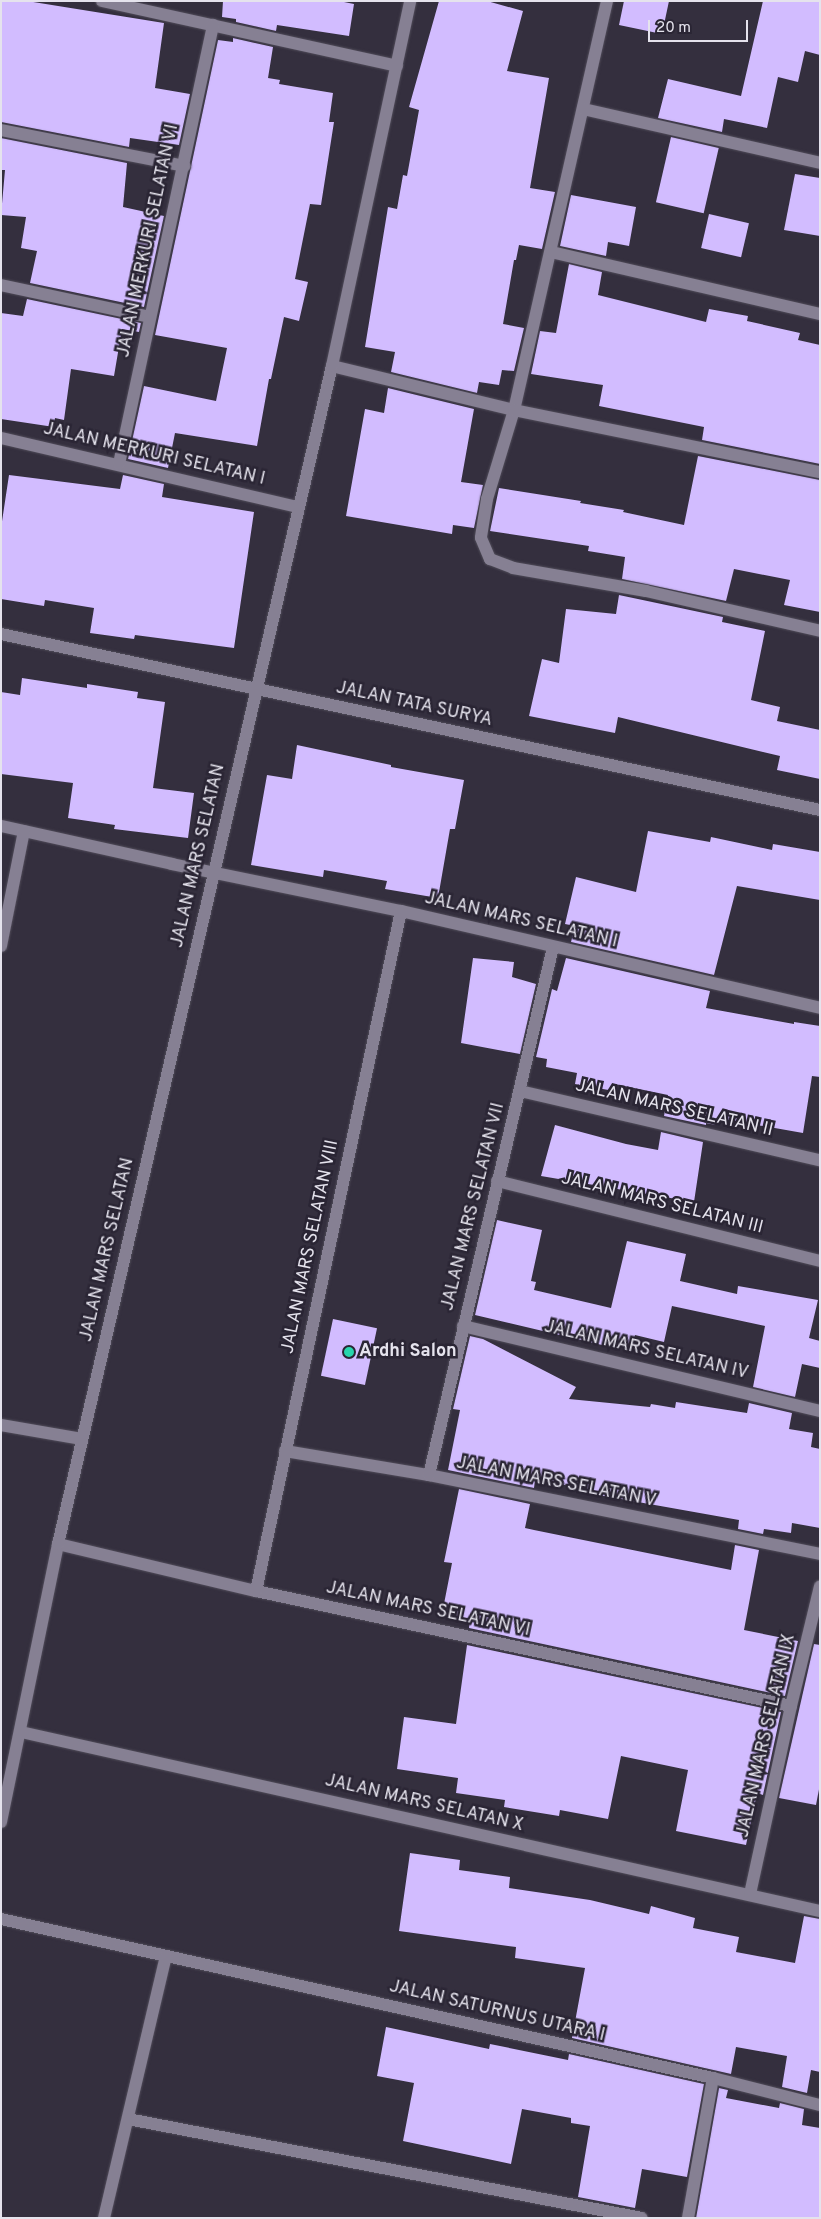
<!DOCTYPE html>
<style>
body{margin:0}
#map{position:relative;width:821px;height:2219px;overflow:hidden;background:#342f3e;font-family:Overpass,sans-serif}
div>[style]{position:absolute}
.building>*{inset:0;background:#d2bcff;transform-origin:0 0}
.roads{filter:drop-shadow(0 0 1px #504c59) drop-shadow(0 0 1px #504c59)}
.minor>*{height:12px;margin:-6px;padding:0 6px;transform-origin:6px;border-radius:6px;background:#868093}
.dots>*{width:14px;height:14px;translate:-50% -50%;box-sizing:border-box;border:2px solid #2a2534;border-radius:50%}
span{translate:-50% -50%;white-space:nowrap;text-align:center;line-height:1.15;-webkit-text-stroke:5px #2a2534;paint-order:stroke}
.street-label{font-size:18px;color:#e5e3ed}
.poi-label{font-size:18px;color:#e5e3ed;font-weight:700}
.left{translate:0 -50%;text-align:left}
.frame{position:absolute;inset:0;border:2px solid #e5e3ed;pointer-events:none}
.scale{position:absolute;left:648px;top:20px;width:100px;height:22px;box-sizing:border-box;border:2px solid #e5e3ed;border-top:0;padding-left:6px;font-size:15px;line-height:18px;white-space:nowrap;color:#e5e3ed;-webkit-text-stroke:4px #2a2534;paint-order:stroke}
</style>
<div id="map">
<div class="building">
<i style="clip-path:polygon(1px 1px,27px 1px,164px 23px,155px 88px,190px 94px,179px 145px,130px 138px,129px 147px,1px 122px)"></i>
<i style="clip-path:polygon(223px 1px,339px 1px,354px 4px,349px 36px,277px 25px,276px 31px,236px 22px,236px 19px,222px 17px)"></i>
<i style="clip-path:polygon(439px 1px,487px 1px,523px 11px,507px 71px,549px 78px,530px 188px,555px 192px,542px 249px,519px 245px,516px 260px,514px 260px,503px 324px,524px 328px,514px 371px,502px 370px,499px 385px,479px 382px,477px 393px,391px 372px,395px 352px,365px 347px,388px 207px,397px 209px,403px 175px,407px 176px,419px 110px,409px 107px)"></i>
<i style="clip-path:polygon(624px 1px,669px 1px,662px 34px,619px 25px)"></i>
<i style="clip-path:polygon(763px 1px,820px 1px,820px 55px,805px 51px,798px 82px,778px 77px,767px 128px,724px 119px,722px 132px,658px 118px,668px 79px,741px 96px)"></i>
<i style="clip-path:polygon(233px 38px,273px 47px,268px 78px,280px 80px,279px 84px,333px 93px,329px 122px,334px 122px,321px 205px,310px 204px,295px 279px,308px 282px,299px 321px,284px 317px,271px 379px,269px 379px,257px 446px,175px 433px,168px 468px,128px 459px,144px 386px,216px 401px,227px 348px,155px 335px,218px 40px,233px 42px)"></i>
<i style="left:671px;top:137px;width:49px;height:67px;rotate:13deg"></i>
<i style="clip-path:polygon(1px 138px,127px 163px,123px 207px,164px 216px,144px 307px,30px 283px,37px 251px,21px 248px,26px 217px,1px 215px,5px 170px,1px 170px)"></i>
<i style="clip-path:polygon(795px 174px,820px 178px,820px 236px,784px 230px)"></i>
<i style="clip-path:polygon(571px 195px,636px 207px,629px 246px,608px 242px,606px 256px,560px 246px)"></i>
<i style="left:709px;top:214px;width:41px;height:35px;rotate:13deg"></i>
<i style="clip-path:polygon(569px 264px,602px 272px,598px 295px,706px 322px,709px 309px,748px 316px,747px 321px,800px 333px,798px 340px,820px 345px,820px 464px,702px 440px,704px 427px,599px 406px,603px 385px,531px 374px,540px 331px,556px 333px)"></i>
<i style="clip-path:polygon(27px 299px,141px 323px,139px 332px,122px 329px,114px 376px,71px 369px,64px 420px,55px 418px,54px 427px,1px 419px,1px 313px,23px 316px)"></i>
<i style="clip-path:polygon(388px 388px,474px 409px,461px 482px,483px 485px,474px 528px,453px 525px,452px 534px,346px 516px,365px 409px,384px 413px)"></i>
<i style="clip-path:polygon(698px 456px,820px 480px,820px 612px,784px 605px,790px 580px,734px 569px,726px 601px,622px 579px,625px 557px,588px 551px,589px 546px,490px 531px,499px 488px,581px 501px,580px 503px,624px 510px,623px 512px,684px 525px)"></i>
<i style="clip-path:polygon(9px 475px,120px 489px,123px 475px,164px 484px,162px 497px,254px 512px,234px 648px,135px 635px,134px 639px,90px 633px,94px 608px,45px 600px,44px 606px,1px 599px,1px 528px)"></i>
<i style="clip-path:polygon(619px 595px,723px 617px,722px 622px,765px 631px,751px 700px,780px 707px,777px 721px,820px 730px,820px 779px,777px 770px,780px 756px,618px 717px,615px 733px,529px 716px,542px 659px,559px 663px,566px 609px,616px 614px)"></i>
<i style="clip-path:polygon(22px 678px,87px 688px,87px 684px,138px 692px,137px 698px,165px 702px,153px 788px,194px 793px,188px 838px,114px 829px,115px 825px,68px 818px,73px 783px,1px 774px,1px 692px,20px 695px)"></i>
<i style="clip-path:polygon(297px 745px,391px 765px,391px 767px,464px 780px,455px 829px,450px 829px,438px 898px,385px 889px,387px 881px,324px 870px,323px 877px,251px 865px,267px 775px,292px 779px)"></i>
<i style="clip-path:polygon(648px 831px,710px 842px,711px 837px,772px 850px,773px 844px,820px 852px,820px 900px,737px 886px,714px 975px,571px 942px,575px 926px,565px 924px,576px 877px,636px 892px)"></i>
<i style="clip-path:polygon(473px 958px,514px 962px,512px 977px,536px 984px,520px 1054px,461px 1043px)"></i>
<i style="clip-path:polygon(566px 958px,710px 991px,706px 1008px,794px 1024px,794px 1022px,820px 1026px,820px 1077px,812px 1076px,803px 1133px,717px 1118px,716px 1125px,706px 1123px,706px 1125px,664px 1116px,668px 1095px,615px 1084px,614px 1091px,575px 1084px,577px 1073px,546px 1067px,547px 1059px,536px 1057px,552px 989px,557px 991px)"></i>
<i style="clip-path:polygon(555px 1125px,626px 1144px,658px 1150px,661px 1132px,703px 1142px,694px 1202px,541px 1176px)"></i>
<i style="clip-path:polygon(497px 1220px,542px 1230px,531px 1281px,536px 1282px,534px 1290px,611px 1308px,627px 1241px,686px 1254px,680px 1281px,737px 1294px,738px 1286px,818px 1300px,809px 1338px,820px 1341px,820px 1368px,802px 1364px,795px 1397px,753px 1387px,765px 1326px,672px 1306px,664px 1342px,635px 1335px,632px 1348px,603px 1341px,602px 1345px,475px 1315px)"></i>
<i style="left:333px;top:1319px;width:45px;height:58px;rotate:12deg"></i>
<i style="clip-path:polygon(470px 1336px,483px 1339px,576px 1387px,569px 1399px,650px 1407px,651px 1404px,675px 1408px,676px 1402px,747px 1413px,749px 1403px,792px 1413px,789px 1429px,813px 1433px,811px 1447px,820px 1449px,820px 1528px,792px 1523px,791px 1533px,764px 1529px,763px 1534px,738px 1529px,739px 1520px,593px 1494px,594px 1490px,535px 1480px,534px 1488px,448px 1470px,460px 1410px,453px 1409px)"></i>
<i style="clip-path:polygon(459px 1489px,530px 1504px,525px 1528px,534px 1530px,731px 1570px,735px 1545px,759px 1550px,744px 1630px,798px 1641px,785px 1696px,469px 1628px,470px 1619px,442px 1614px,452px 1563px,444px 1562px)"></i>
<i style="clip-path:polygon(814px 1644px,820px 1645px,820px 1784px,816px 1805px,779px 1798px)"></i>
<i style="clip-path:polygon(467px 1645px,781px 1712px,763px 1795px,757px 1793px,746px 1845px,676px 1831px,688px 1770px,621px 1756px,608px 1819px,560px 1810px,559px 1816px,504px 1807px,505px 1800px,456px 1793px,458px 1778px,397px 1769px,404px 1717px,456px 1724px)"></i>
<i style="clip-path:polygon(410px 1853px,460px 1860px,459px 1870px,510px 1877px,509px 1888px,590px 1900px,649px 1914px,651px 1906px,695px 1918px,693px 1928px,739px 1937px,736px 1952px,795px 1963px,804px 1916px,820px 1919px,820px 2072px,811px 2070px,807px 2093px,782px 2087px,787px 2056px,736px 2047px,731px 2074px,572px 2038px,585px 1968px,515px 1958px,516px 1947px,399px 1931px)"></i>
<i style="clip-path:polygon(386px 2027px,489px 2049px,490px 2044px,568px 2060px,569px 2054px,704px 2084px,687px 2177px,642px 2169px,635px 2208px,578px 2197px,590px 2126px,571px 2123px,571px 2118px,522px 2109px,511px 2164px,403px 2141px,414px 2083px,377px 2076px)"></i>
<i style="clip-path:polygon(719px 2088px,728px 2090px,726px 2098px,779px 2108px,780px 2103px,804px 2109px,802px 2125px,820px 2128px,820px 2218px,696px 2218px)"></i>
</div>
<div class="roads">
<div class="minor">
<i style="left:102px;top:1px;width:302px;rotate:12.4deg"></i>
<i style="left:607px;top:1px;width:419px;rotate:102.8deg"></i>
<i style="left:514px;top:410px;width:93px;rotate:106.9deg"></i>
<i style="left:487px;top:499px;width:39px;rotate:99deg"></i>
<i style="left:481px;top:538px;width:23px;rotate:67deg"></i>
<i style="left:490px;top:559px;width:25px;rotate:21deg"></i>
<i style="left:513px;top:568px;width:135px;rotate:9.8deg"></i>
<i style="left:646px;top:591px;width:179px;rotate:12.9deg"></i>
<i style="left:583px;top:109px;width:243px;rotate:12.8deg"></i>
<i style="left:1px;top:130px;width:187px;rotate:11.1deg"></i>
<i style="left:551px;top:252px;width:276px;rotate:13deg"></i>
<i style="left:1px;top:285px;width:152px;rotate:12.1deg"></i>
<i style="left:332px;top:366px;width:187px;rotate:13.6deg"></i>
<i style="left:514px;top:410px;width:312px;rotate:11.5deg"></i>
<i style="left:1px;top:438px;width:305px;rotate:13.1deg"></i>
<i style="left:119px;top:464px;width:449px;rotate:-77.9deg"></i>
<i style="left:1px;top:634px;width:838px;rotate:12.13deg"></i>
<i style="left:1px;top:826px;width:175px;rotate:12.5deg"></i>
<i style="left:172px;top:864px;width:234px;rotate:11.6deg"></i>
<i style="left:401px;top:911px;width:430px;rotate:13deg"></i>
<i style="left:1px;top:946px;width:117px;rotate:-78.7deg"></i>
<i style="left:520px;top:1091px;width:308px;rotate:13deg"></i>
<i style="left:497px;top:1181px;width:333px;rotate:13.9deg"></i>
<i style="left:463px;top:1326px;width:367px;rotate:13.4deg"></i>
<i style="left:1px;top:1425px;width:82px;rotate:9.8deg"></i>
<i style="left:285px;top:1451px;width:146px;rotate:9.5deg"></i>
<i style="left:429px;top:1475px;width:399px;rotate:11.4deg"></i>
<i style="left:429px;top:1475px;width:542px;rotate:-76.78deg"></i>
<i style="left:58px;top:1544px;width:204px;rotate:13.4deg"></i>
<i style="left:256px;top:1591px;width:547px;rotate:12.13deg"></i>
<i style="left:256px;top:1591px;width:695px;rotate:-77.96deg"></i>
<i style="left:21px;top:1732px;width:819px;rotate:12.63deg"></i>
<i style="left:1px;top:1822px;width:284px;rotate:-78.4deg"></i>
<i style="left:58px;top:1544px;width:1209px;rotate:-76.91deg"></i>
<i style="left:332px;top:366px;width:373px;rotate:-77.9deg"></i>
<i style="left:750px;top:1894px;width:192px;rotate:-77.7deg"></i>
<i style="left:791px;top:1706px;width:123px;rotate:-76.4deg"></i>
<i style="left:1px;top:1919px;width:730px;rotate:12.59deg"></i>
<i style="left:713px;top:2078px;width:110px;rotate:14.2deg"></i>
<i style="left:128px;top:2119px;width:523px;rotate:10.9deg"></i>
<i style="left:104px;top:2218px;width:269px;rotate:-76.7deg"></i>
<i style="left:688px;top:2218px;width:142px;rotate:-79.9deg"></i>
</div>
</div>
<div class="dots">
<i style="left:349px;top:1352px;background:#28d5ad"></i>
</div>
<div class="street-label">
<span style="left:149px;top:241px;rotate:-78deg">JALAN MERKURI SELATAN VI</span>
<span style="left:154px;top:455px;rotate:13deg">JALAN MERKURI SELATAN I</span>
<span style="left:414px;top:705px;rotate:12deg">JALAN TATA SURYA</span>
<span style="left:199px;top:856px;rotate:-77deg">JALAN MARS SELATAN</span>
<span style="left:521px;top:921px;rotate:13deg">JALAN MARS SELATAN I</span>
<span style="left:674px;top:1109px;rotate:13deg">JALAN MARS SELATAN II</span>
<span style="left:662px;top:1204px;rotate:14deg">JALAN MARS SELATAN III</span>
<span style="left:474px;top:1207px;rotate:-76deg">JALAN MARS SELATAN VII</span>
<span style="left:311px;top:1247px;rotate:-78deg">JALAN MARS SELATAN VIII</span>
<span style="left:108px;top:1250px;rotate:-77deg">JALAN MARS SELATAN</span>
<span style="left:646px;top:1351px;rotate:13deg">JALAN MARS SELATAN IV</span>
<span style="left:556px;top:1483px;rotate:11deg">JALAN MARS SELATAN V</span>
<span style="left:428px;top:1610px;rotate:12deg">JALAN MARS SELATAN VI</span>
<span style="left:767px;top:1736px;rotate:-77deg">JALAN MARS SELATAN IX</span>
<span style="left:424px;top:1804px;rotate:13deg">JALAN MARS SELATAN X</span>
<span style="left:497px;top:2012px;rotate:13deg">JALAN SATURNUS UTARA I</span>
</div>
<div class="poi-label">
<span class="left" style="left:359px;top:1352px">Ardhi Salon</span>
</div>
<div class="frame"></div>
<div class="scale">20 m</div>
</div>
